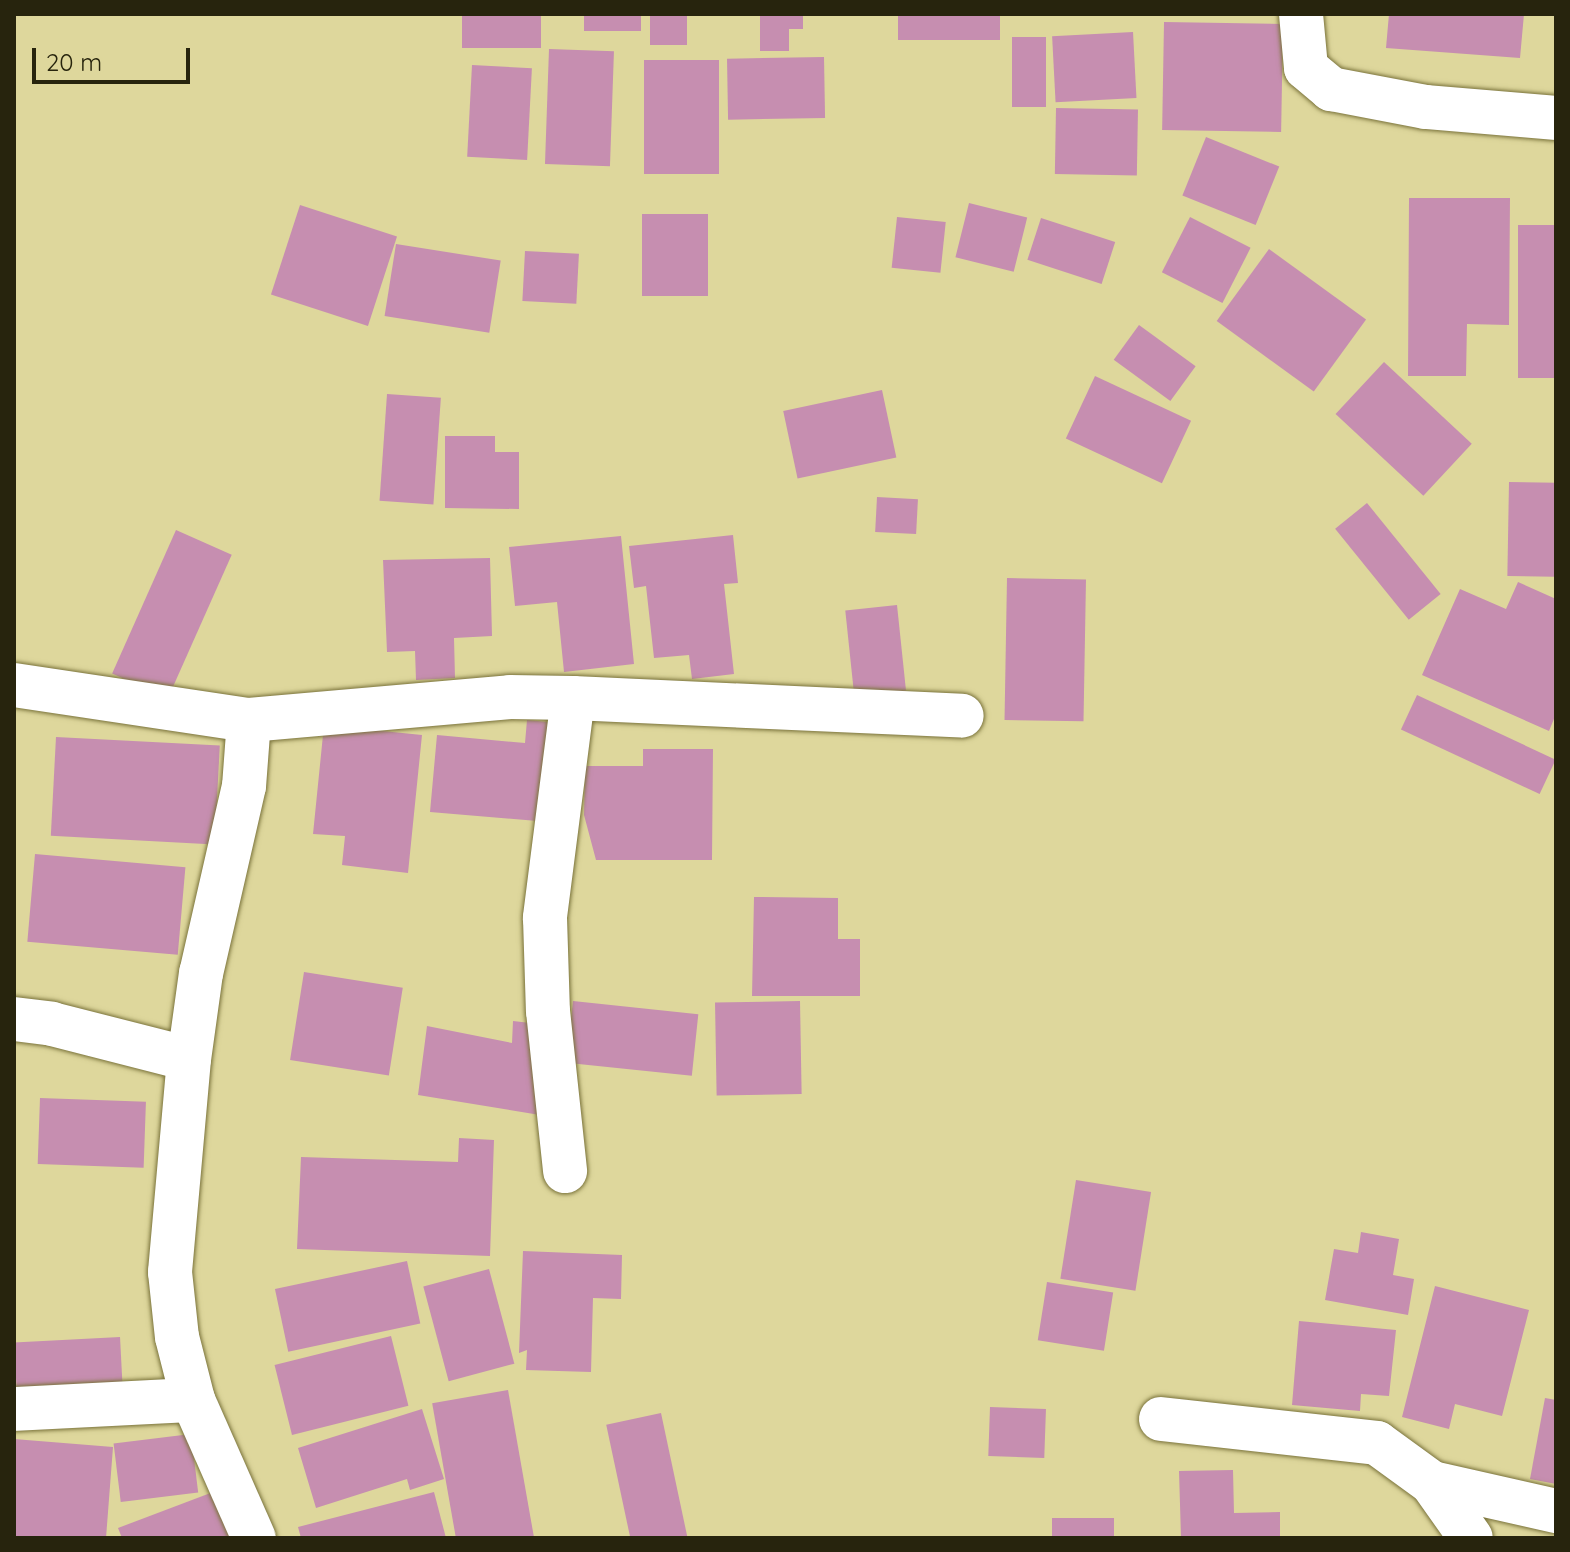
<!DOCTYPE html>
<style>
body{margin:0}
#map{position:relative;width:1570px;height:1552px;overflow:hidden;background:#ded79c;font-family:Quicksand,sans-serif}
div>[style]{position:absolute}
.building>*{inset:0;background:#c68eb0;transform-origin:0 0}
.roads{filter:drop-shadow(0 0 2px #7a733b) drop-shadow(0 0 2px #7a733b)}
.minor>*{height:44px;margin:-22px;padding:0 22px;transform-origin:22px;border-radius:22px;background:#fff}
span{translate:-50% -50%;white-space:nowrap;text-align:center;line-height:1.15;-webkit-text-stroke:6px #ded79c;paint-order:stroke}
.frame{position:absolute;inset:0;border:16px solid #27240d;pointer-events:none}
.scale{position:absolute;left:32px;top:48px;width:158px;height:36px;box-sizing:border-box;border:4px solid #27240d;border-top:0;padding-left:10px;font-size:24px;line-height:28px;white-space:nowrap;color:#27240d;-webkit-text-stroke:6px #ded79c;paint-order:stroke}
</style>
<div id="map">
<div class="building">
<i style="left:462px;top:14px;width:79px;height:34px"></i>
<i style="left:584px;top:14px;width:57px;height:17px"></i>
<i style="left:650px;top:14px;width:37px;height:31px"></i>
<i style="clip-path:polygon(760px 14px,803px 14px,803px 29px,789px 29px,789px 51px,760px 51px)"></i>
<i style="left:898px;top:14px;width:102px;height:26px"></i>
<i style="clip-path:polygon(1389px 14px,1524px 14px,1520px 58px,1386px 48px)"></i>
<i style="left:1283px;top:24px;width:108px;height:119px;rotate:91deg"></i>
<i style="left:1133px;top:32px;width:66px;height:81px;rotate:87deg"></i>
<i style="left:1012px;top:37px;width:34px;height:70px"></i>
<i style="left:549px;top:49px;width:65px;height:115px;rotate:2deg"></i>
<i style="left:824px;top:57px;width:61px;height:97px;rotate:89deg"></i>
<i style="left:644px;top:60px;width:75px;height:114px"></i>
<i style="left:472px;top:65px;width:60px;height:92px;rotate:3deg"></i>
<i style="left:1056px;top:108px;width:82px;height:66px;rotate:1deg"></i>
<i style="left:1206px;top:137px;width:79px;height:63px;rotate:22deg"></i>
<i style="clip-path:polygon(1409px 198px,1510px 198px,1509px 325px,1467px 324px,1466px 376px,1408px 376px)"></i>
<i style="left:969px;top:203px;width:60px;height:56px;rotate:14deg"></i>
<i style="left:300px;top:205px;width:102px;height:94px;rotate:18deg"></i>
<i style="left:642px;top:214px;width:66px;height:82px"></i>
<i style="left:897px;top:217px;width:49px;height:51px;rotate:6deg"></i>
<i style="left:1190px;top:217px;width:68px;height:62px;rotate:27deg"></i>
<i style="left:1041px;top:218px;width:78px;height:44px;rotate:18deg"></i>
<i style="left:1518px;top:225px;width:38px;height:153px"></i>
<i style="left:396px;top:244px;width:106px;height:73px;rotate:9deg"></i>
<i style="left:1269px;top:249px;width:120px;height:89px;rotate:36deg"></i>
<i style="left:525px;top:251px;width:54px;height:50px;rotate:3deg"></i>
<i style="left:1139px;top:325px;width:70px;height:43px;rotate:36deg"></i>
<i style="left:1384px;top:362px;width:120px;height:71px;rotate:43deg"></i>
<i style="left:1095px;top:376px;width:106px;height:69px;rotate:25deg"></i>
<i style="left:882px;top:390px;width:69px;height:101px;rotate:78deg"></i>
<i style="left:387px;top:394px;width:54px;height:107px;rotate:4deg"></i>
<i style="clip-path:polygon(445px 436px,495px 436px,495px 452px,519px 452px,519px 509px,445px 508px)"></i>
<i style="left:1509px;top:482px;width:47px;height:94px;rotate:1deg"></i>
<i style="left:877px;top:497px;width:41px;height:35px;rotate:3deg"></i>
<i style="left:1367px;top:503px;width:117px;height:41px;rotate:51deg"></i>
<i style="left:176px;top:530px;width:61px;height:157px;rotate:24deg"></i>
<i style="clip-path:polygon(733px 535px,738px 583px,724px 584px,734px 674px,692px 679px,689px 655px,654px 658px,646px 586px,634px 588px,629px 546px)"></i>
<i style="clip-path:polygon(621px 536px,634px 664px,564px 672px,557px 602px,515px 606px,509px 547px)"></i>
<i style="clip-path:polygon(490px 558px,492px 636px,454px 638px,455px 678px,416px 680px,415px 651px,387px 652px,383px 560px)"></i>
<i style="left:1007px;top:578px;width:79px;height:142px;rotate:1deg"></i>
<i style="clip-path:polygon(1518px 582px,1556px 599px,1556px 714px,1549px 731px,1422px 675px,1460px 589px,1506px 609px)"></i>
<i style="left:897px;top:605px;width:86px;height:52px;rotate:84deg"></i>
<i style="left:1417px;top:695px;width:153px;height:38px;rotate:25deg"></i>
<i style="clip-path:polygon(527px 720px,558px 723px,549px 822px,430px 812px,437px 735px,525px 743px)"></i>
<i style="clip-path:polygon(324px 725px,422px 735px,408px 873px,342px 865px,345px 836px,313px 834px)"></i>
<i style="left:56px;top:737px;width:164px;height:99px;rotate:3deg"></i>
<i style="clip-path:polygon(643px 749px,713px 749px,712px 860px,596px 860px,584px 815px,585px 766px,643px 766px)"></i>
<i style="left:35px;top:854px;width:151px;height:88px;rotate:5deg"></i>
<i style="clip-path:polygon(754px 897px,838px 898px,838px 939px,860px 939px,860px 996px,752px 996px)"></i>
<i style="left:304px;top:972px;width:100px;height:89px;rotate:9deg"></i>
<i style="left:573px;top:1001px;width:126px;height:62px;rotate:6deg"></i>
<i style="left:800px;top:1001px;width:93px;height:85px;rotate:89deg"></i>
<i style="clip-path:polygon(513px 1021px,539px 1024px,546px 1116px,418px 1095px,427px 1026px,512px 1043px)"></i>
<i style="left:40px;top:1098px;width:106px;height:66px;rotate:2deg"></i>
<i style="clip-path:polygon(459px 1138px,494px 1140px,490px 1256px,297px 1249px,301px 1157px,458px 1162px)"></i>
<i style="left:1076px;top:1180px;width:76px;height:100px;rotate:9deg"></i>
<i style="clip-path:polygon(1361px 1232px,1399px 1239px,1393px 1275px,1414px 1279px,1408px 1315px,1325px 1300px,1334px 1249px,1358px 1253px)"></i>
<i style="clip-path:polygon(523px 1251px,622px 1255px,621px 1299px,593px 1298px,591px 1372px,526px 1370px,527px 1350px,519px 1353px)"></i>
<i style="left:407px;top:1261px;width:64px;height:135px;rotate:78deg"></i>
<i style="left:489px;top:1269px;width:98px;height:68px;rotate:75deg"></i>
<i style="left:1047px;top:1282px;width:67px;height:59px;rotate:9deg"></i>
<i style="clip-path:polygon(1435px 1286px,1529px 1310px,1502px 1416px,1455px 1404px,1449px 1429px,1402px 1417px)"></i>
<i style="clip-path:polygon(1299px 1321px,1396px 1330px,1389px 1396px,1361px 1394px,1360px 1411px,1292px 1405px)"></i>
<i style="left:391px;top:1336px;width:72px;height:120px;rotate:76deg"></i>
<i style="left:120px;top:1337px;width:63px;height:106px;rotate:87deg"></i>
<i style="left:508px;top:1390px;width:150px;height:77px;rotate:80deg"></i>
<i style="clip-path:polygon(1545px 1398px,1556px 1400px,1556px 1484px,1530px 1479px)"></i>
<i style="left:990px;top:1407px;width:56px;height:49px;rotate:2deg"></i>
<i style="clip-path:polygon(422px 1409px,444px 1479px,410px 1490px,407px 1479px,316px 1508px,298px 1448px)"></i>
<i style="left:661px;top:1413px;width:128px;height:56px;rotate:78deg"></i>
<i style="left:191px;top:1434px;width:59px;height:78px;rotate:83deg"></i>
<i style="clip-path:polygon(14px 1439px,113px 1447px,106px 1538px,14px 1538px)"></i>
<i style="clip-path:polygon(1233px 1470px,1234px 1513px,1280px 1512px,1280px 1538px,1181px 1538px,1179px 1471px)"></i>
<i style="clip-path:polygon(229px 1486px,248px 1538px,122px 1538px,118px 1528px)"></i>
<i style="clip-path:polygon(434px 1492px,446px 1538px,301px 1538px,298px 1527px)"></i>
<i style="left:1052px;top:1518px;width:62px;height:20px"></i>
</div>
<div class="roads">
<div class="minor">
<i style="left:1301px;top:14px;width:54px;rotate:84.7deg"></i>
<i style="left:1306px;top:68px;width:33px;rotate:40deg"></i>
<i style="left:1331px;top:89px;width:97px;rotate:10.7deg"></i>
<i style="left:1426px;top:107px;width:130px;rotate:4.8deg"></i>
<i style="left:14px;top:685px;width:238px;rotate:8.5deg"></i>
<i style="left:249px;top:720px;width:66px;rotate:94.3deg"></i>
<i style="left:244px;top:786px;width:192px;rotate:102.9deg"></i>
<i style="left:201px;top:973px;width:87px;rotate:97.9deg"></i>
<i style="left:573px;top:698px;width:389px;rotate:2.6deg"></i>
<i style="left:249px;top:720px;width:262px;rotate:-5deg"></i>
<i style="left:510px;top:697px;width:63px;rotate:0.9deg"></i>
<i style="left:573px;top:698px;width:222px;rotate:97.3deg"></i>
<i style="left:545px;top:918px;width:93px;rotate:88.2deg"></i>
<i style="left:548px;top:1011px;width:161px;rotate:83.9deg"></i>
<i style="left:14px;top:1019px;width:38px;rotate:7deg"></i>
<i style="left:52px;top:1024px;width:141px;rotate:14.3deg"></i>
<i style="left:189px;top:1059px;width:214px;rotate:95.1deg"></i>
<i style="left:170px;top:1272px;width:65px;rotate:83.9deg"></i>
<i style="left:177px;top:1337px;width:65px;rotate:75.7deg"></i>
<i style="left:193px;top:1400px;width:151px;rotate:66.2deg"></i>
<i style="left:14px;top:1409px;width:179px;rotate:-2.9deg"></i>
<i style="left:1161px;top:1419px;width:217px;rotate:6.3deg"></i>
<i style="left:1377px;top:1443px;width:68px;rotate:36deg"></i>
<i style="left:1432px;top:1483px;width:67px;rotate:54.7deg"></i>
<i style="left:1432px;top:1483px;width:127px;rotate:12.7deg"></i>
</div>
</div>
<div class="frame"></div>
<div class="scale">20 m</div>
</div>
